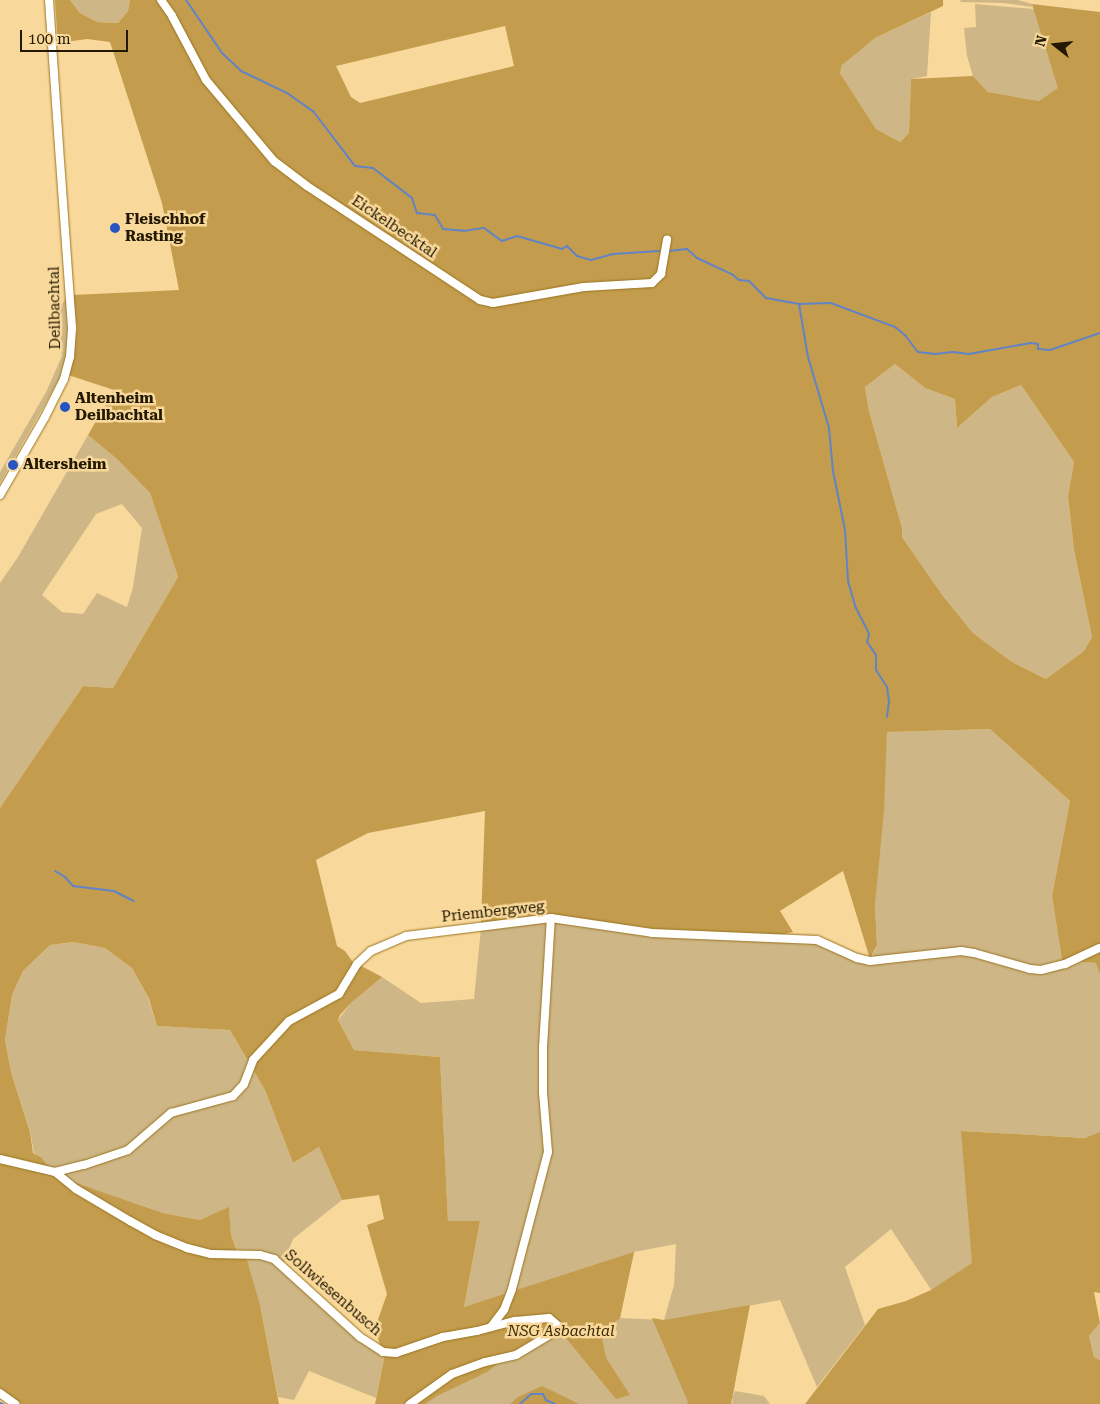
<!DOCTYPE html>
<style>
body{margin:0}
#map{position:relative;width:1100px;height:1404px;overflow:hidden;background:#f9d99b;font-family:"Roboto Serif",serif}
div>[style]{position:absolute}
.green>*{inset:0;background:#ceb686}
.forest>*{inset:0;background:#c39d4d}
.stream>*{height:2px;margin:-1px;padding:0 1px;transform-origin:1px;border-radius:1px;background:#6283c5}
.roads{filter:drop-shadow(0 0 1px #9a7521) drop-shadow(0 0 1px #9a7521)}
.minor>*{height:8px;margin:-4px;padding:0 4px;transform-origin:4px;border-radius:4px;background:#fff}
.dots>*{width:14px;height:14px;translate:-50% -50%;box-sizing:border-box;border:2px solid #f9d99b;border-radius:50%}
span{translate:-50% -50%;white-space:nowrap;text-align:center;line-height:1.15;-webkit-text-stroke:5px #f9d99b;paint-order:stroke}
.poi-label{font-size:15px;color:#231801;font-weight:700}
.left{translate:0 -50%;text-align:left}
.street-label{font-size:15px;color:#231801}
.park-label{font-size:15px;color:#3b2b07;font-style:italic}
.north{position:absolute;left:1030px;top:20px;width:50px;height:50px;-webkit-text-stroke:4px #f9d99b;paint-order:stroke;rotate:286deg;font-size:14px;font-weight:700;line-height:20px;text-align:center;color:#231801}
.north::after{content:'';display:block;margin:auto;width:18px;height:22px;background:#231801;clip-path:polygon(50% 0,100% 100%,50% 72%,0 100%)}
.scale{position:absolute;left:20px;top:30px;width:108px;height:22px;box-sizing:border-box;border:2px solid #231801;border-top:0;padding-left:6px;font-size:15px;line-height:18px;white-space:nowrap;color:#231801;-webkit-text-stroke:4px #f9d99b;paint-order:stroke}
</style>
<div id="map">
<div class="green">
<i style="clip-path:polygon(70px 0,130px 0,128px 11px,118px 23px,97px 22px,80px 13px)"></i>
<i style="clip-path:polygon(961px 0,1018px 0,1032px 4px,1033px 7px,1004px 3px,960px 2px)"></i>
<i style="clip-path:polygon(975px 4px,1034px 9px,1059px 88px,1039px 101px,988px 92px,973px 76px,967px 56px,964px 28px,976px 27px)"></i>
<i style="clip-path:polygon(931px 12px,927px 76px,911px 79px,909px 133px,900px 142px,876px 129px,840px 73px,842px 65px,851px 56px,875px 38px)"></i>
<i style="clip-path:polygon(67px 296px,68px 328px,66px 356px,60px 378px,0 483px,0 472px,46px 392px,62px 356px,59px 309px)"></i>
<i style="clip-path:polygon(895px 364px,925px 388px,955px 399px,957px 428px,992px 397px,1021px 385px,1074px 462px,1068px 496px,1074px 550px,1092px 637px,1084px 651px,1046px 679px,1012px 662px,973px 633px,943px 596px,902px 537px,902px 528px,869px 411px,865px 387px)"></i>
<i style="clip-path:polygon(evenodd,88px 435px,117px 459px,150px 493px,178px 577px,113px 688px,83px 686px,0 808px,0 583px,18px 557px,88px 435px,122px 504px,142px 528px,133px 587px,127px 607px,97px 593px,83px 614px,62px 612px,42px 595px,96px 514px,122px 504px)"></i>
<i style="clip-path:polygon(evenodd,990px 729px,1070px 801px,1052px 896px,1062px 960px,1050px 967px,1034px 967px,986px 952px,958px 949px,921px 953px,881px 961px,957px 953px,986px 957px,1035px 972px,1050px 972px,1075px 961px,1098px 963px,1100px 970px,1100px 1133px,1087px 1138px,962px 1131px,973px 1264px,932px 1291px,891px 1229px,845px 1267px,865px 1325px,817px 1387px,780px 1300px,703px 1314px,704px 1325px,744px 1320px,733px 1397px,735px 1391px,764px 1396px,770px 1404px,732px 1404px,733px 1398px,729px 1404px,561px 1404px,542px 1391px,510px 1404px,377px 1404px,392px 1355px,443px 1338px,491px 1327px,498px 1322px,510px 1293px,464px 1307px,480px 1221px,448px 1221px,440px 1057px,354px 1050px,338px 1020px,351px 1003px,382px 977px,421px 1003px,474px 999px,481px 928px,554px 920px,568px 921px,623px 933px,702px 939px,817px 941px,861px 961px,876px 961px,871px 959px,877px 945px,875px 905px,887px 732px,990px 729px,676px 1244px,674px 1285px,664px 1320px,620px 1318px,634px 1252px,676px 1244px)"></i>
<i style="clip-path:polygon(75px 942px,105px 948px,132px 968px,148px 998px,157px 1026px,230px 1030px,265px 1090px,293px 1163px,319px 1147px,342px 1200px,293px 1239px,284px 1262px,288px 1273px,381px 1353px,384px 1359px,376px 1398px,309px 1371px,294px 1400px,278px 1397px,260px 1305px,231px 1235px,229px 1208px,200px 1220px,163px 1213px,55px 1176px,41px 1157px,34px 1153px,30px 1131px,11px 1072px,5px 1040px,12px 995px,23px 971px,50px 945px)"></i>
<i style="clip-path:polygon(1100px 1323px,1100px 1360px,1094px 1357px,1089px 1336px)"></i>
</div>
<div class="forest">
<i style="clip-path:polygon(evenodd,55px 0,70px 0,80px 13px,97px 22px,118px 23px,128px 11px,130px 0,943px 0,943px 6px,875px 38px,842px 65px,840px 73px,876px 129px,900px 142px,909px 133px,911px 79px,973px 76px,988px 92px,1039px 101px,1058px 88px,1032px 4px,1100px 12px,1100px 974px,1096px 963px,1062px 960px,1052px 896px,1070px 801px,990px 729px,887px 732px,884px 810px,875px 905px,877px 945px,870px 959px,843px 871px,780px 911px,793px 932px,772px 937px,668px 932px,570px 918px,481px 923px,485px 811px,368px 833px,316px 860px,337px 946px,345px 951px,352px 961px,382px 977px,351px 1003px,340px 1015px,338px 1020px,354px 1050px,440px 1057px,448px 1221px,480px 1221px,464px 1307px,634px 1252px,620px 1318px,601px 1333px,606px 1358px,630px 1395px,616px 1399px,556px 1326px,513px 1352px,487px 1372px,437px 1396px,425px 1404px,375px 1404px,384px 1359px,375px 1328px,387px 1294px,367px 1225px,384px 1219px,379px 1195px,342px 1200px,319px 1147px,293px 1163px,265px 1090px,230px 1030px,157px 1026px,149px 999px,132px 968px,105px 948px,74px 942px,50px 945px,23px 971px,12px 995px,5px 1040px,11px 1072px,30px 1132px,33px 1153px,41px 1157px,56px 1176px,163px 1213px,200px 1220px,229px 1207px,231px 1235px,237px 1251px,246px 1257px,260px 1305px,279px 1404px,20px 1404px,0 1391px,0 808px,83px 686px,113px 688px,178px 577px,150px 493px,117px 459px,88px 435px,114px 390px,68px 375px,73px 357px,77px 328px,73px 295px,179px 290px,162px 203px,110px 42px,87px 39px,58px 43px,55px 0,505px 26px,514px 66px,360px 103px,351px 97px,336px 66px,505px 26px,55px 0,895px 364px,925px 388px,955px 399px,957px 428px,992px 397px,1021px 385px,1074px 462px,1068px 496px,1074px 550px,1092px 637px,1084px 651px,1046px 679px,1012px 662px,973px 633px,943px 596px,902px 537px,902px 528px,869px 411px,865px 387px,895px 364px)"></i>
<i style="clip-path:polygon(961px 1131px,1085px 1138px,1100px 1132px,1100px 1293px,1094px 1292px,1100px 1323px,1089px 1336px,1094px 1357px,1100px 1360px,1100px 1404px,805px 1404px,878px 1309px,906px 1301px,931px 1290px,972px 1263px)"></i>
<i style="clip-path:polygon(750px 1305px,731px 1404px,687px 1404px,688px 1402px,652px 1318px,664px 1320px)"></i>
<i style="clip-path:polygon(542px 1386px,579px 1404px,510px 1404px,518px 1397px)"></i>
</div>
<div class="stream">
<i style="left:186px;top:0;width:64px;rotate:55.8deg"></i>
<i style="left:222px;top:53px;width:26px;rotate:43deg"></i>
<i style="left:241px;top:71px;width:51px;rotate:25.6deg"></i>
<i style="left:287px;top:93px;width:32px;rotate:35deg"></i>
<i style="left:313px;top:111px;width:69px;rotate:52.6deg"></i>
<i style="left:355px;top:166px;width:18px;rotate:6deg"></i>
<i style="left:373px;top:168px;width:49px;rotate:37.6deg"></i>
<i style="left:412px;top:198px;width:16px;rotate:72deg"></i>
<i style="left:417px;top:213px;width:18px;rotate:6deg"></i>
<i style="left:435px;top:215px;width:16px;rotate:60deg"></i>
<i style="left:443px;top:229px;width:21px;rotate:5deg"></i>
<i style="left:464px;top:231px;width:20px;rotate:-9deg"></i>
<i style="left:484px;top:228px;width:22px;rotate:36deg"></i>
<i style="left:502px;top:241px;width:16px;rotate:-18deg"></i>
<i style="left:517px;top:236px;width:47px;rotate:16.1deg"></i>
<i style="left:562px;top:249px;width:6px;rotate:-31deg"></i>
<i style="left:567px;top:246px;width:14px;rotate:45deg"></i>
<i style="left:577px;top:256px;width:15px;rotate:16deg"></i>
<i style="left:591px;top:260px;width:23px;rotate:-15deg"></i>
<i style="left:613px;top:254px;width:46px;rotate:-3.7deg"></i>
<i style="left:669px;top:251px;width:18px;rotate:-6deg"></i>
<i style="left:687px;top:249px;width:13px;rotate:42deg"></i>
<i style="left:697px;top:258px;width:40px;rotate:25deg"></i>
<i style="left:733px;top:275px;width:8px;rotate:40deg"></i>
<i style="left:739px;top:280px;width:10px;rotate:6deg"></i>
<i style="left:749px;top:281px;width:24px;rotate:45deg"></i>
<i style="left:766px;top:298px;width:34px;rotate:10deg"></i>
<i style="left:799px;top:304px;width:32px;rotate:-2deg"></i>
<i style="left:831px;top:303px;width:68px;rotate:20.6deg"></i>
<i style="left:895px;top:327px;width:13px;rotate:39deg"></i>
<i style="left:905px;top:335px;width:21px;rotate:53deg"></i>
<i style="left:918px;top:352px;width:17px;rotate:7deg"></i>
<i style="left:935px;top:354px;width:18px;rotate:-6deg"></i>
<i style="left:953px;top:352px;width:16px;rotate:7deg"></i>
<i style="left:969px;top:354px;width:63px;rotate:-10.1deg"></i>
<i style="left:1031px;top:343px;width:7px;rotate:8deg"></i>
<i style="left:1038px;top:344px;width:5px;rotate:90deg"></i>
<i style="left:1038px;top:349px;width:12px;rotate:5deg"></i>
<i style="left:1050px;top:350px;width:53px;rotate:-18.8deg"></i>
<i style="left:799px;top:304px;width:54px;rotate:80.4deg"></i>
<i style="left:808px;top:357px;width:74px;rotate:73.5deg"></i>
<i style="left:829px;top:428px;width:43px;rotate:84.7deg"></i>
<i style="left:833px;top:471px;width:60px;rotate:78.5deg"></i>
<i style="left:845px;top:530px;width:51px;rotate:86.6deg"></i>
<i style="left:848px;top:581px;width:26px;rotate:74deg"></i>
<i style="left:855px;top:606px;width:31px;rotate:63deg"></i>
<i style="left:869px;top:634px;width:8px;rotate:104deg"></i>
<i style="left:867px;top:642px;width:16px;rotate:55deg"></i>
<i style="left:876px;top:655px;width:15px;rotate:90deg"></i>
<i style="left:876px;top:670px;width:20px;rotate:57deg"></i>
<i style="left:887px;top:687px;width:15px;rotate:82deg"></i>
<i style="left:889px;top:702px;width:15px;rotate:98deg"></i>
<i style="left:55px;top:871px;width:12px;rotate:31deg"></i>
<i style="left:65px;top:877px;width:12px;rotate:48deg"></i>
<i style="left:73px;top:886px;width:41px;rotate:7deg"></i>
<i style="left:114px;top:891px;width:22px;rotate:27deg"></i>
<i style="left:0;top:1403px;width:3px;rotate:18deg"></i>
<i style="left:520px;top:1404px;width:15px;rotate:-42deg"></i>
<i style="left:531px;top:1394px;width:12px"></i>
<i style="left:543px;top:1394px;width:7px;rotate:63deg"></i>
<i style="left:546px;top:1400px;width:10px;rotate:24deg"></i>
</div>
<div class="roads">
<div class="minor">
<i style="left:49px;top:0;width:160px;rotate:86.1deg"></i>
<i style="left:161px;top:0;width:19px;rotate:55deg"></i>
<i style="left:172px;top:16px;width:72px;rotate:62deg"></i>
<i style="left:206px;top:80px;width:106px;rotate:50deg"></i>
<i style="left:274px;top:161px;width:41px;rotate:37.1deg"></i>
<i style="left:307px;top:186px;width:207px;rotate:33.4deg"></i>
<i style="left:480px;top:300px;width:13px;rotate:13deg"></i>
<i style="left:493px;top:303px;width:92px;rotate:-10deg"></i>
<i style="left:584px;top:287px;width:68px;rotate:-3.4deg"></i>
<i style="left:652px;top:283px;width:13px;rotate:-45deg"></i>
<i style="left:661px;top:274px;width:35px;rotate:-80deg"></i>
<i style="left:0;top:495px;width:90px;rotate:-60deg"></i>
<i style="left:45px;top:417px;width:42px;rotate:-63.4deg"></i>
<i style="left:64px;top:379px;width:23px;rotate:-75deg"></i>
<i style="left:70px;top:357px;width:29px;rotate:-86deg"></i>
<i style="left:72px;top:328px;width:166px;rotate:-94.1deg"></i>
<i style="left:0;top:1159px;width:57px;rotate:13.3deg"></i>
<i style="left:55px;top:1172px;width:30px;rotate:-14deg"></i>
<i style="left:84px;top:1165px;width:46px;rotate:-18.8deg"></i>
<i style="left:128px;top:1150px;width:57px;rotate:-40.7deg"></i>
<i style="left:171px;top:1113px;width:64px;rotate:-15.3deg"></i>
<i style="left:233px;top:1096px;width:16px;rotate:-47deg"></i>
<i style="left:244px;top:1084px;width:26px;rotate:-69deg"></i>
<i style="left:253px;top:1060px;width:53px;rotate:-47.3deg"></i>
<i style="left:289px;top:1021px;width:57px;rotate:-28.4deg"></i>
<i style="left:339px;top:994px;width:35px;rotate:-59deg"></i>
<i style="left:357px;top:964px;width:19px;rotate:-43deg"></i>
<i style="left:371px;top:951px;width:38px;rotate:-23deg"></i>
<i style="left:406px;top:936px;width:146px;rotate:-7.1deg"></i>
<i style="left:551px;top:918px;width:102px;rotate:8.4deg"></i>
<i style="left:652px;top:933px;width:165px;rotate:2.4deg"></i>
<i style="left:817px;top:940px;width:44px;rotate:24.2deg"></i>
<i style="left:857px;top:958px;width:13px;rotate:13deg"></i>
<i style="left:870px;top:961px;width:92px;rotate:-6.3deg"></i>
<i style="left:961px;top:951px;width:13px;rotate:9deg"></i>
<i style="left:974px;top:953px;width:58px;rotate:15.9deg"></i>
<i style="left:1030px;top:969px;width:11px;rotate:5deg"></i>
<i style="left:1041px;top:970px;width:25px;rotate:-14deg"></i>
<i style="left:1065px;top:964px;width:38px;rotate:-25deg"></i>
<i style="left:55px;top:1172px;width:27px;rotate:39deg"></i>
<i style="left:76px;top:1189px;width:63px;rotate:30.7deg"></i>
<i style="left:130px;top:1221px;width:29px;rotate:29deg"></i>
<i style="left:155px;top:1235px;width:35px;rotate:22deg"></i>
<i style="left:187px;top:1248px;width:25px;rotate:14deg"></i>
<i style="left:211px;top:1254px;width:49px;rotate:1.2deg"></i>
<i style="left:260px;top:1255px;width:15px;rotate:16deg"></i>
<i style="left:274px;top:1259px;width:116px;rotate:42.2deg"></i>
<i style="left:360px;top:1337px;width:27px;rotate:33deg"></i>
<i style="left:383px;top:1352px;width:13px;rotate:4deg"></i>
<i style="left:396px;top:1353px;width:50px;rotate:-18.8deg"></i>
<i style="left:443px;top:1337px;width:35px;rotate:-10deg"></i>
<i style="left:477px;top:1331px;width:39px;rotate:-15deg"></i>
<i style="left:515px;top:1321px;width:34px;rotate:-5deg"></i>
<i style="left:549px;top:1318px;width:16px;rotate:40deg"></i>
<i style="left:561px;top:1328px;width:52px;rotate:149deg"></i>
<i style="left:516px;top:1355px;width:32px;rotate:167deg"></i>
<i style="left:485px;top:1362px;width:35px;rotate:160deg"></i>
<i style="left:452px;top:1374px;width:52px;rotate:144.5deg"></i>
<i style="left:491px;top:1327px;width:21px;rotate:-53deg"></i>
<i style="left:504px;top:1310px;width:22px;rotate:-69deg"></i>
<i style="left:512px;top:1289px;width:142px;rotate:-75.3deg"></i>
<i style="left:548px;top:1152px;width:60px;rotate:-94.8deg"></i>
<i style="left:543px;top:1092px;width:45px;rotate:-90deg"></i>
<i style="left:543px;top:1047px;width:129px;rotate:-86.5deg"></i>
<i style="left:0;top:1393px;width:19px;rotate:36deg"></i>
</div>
</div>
<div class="dots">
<i style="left:115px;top:228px;background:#2655c3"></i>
<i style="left:65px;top:407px;background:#2655c3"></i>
<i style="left:13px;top:465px;background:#2655c3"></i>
</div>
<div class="poi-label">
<span class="left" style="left:125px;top:228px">Fleischhof<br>Rasting</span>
<span class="left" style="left:75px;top:407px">Altenheim<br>Deilbachtal</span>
<span class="left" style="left:23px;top:465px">Altersheim</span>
</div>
<div class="street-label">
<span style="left:394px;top:227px;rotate:34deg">Eickelbecktal</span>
<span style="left:55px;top:308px;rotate:-91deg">Deilbachtal</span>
<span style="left:493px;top:912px;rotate:-6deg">Priembergweg</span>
<span style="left:333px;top:1293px;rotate:41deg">Sollwiesenbusch</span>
</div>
<div class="park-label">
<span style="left:561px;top:1332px">NSG Asbachtal</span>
</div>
<div class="north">N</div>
<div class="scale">100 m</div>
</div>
